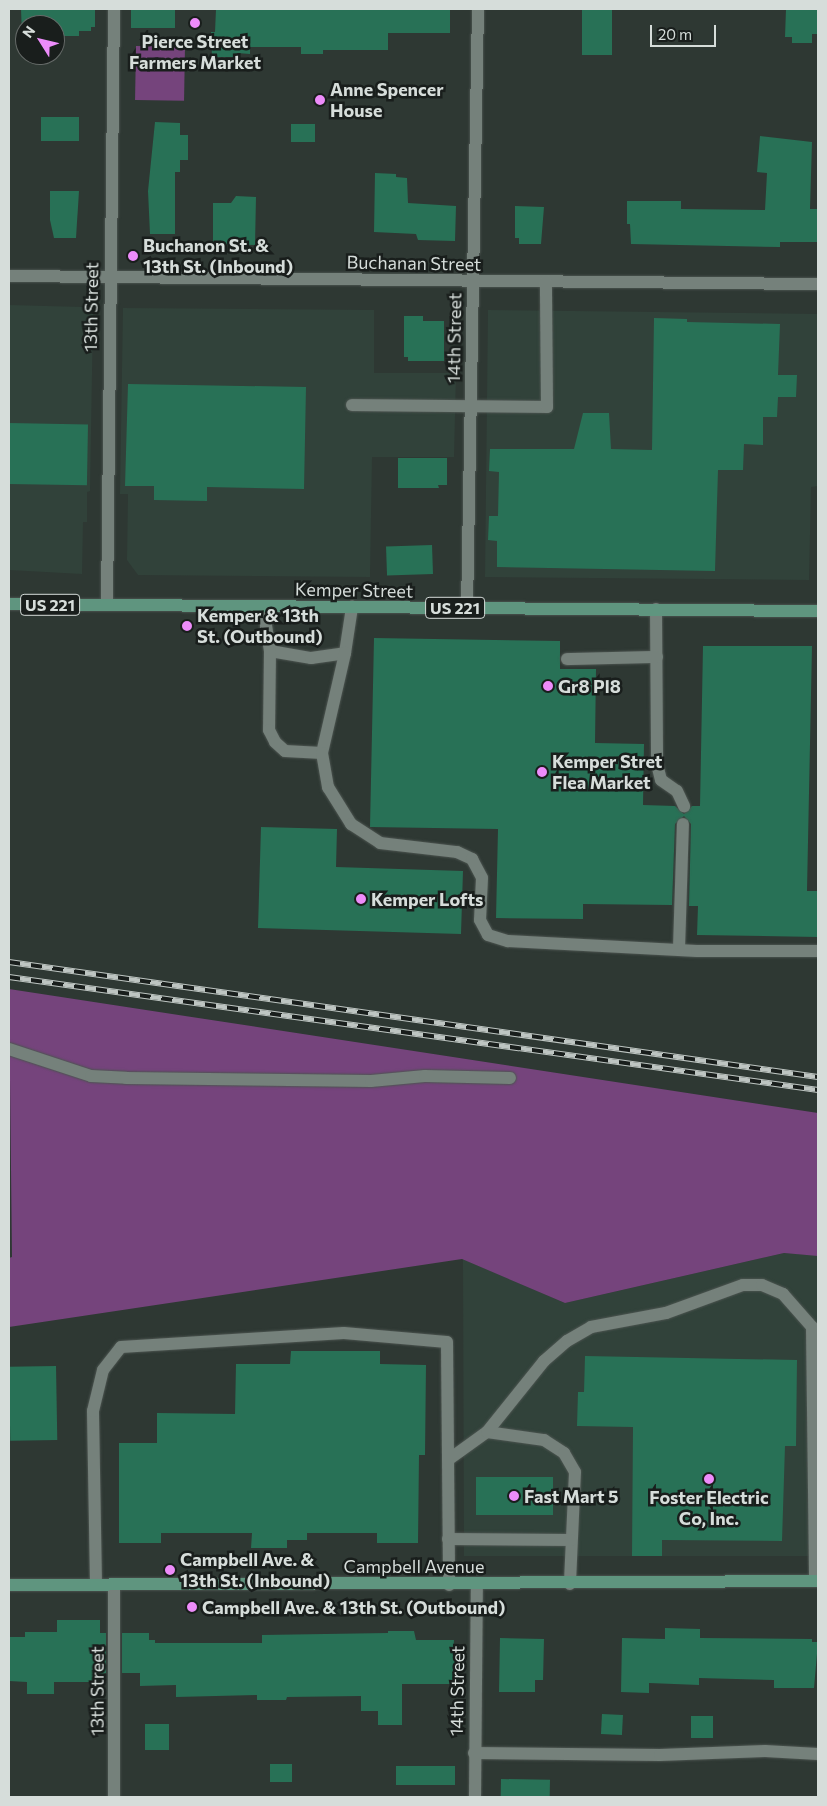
<!DOCTYPE html>
<style>
body{margin:0}
#map{position:relative;width:827px;height:1806px;overflow:hidden;background:#2e3833;font-family:Commissioner,sans-serif}
div>[style]{position:absolute}
.built>*{inset:0;background:#31423a}
.green>*{inset:0;background:#75447c;transform-origin:0 0}
.building>*{inset:0;background:#287156;transform-origin:0 0}
.roads{filter:drop-shadow(0 0 1px #4c5450) drop-shadow(0 0 1px #4c5450)}
.minor>*{height:12px;margin:-6px;padding:0 6px;transform-origin:6px;border-radius:6px;background:#75817b}
.major>*{height:12px;margin:-6px;padding:0 6px;transform-origin:6px;border-radius:6px;background:#5f957f}
.rail>*{height:5.5px;margin-top:-2.75px;transform-origin:0;background:repeating-linear-gradient(90deg,#191e1c 0 11px,#bec5c2 0 22px);box-sizing:border-box;border-block:1px solid #bec5c2}
.dots>*{width:14px;height:14px;translate:-50% -50%;box-sizing:border-box;border:2px solid #191e1c;border-radius:50%}
span{translate:-50% -50%;white-space:nowrap;text-align:center;line-height:1.15;-webkit-text-stroke:5px #191e1c;paint-order:stroke}
.shield-label span{padding:1px 4px;background:#191e1c;border:1px solid;border-radius:4px;-webkit-text-stroke-width:0}
.shield-label{font-size:16px;color:#d6ddda;font-weight:700}
.poi-label{font-size:18px;color:#d6ddda;font-weight:700}
.left{translate:0 -50%;text-align:left}
.street-label{font-size:18px;color:#d6ddda}
.frame{position:absolute;inset:0;border:10px solid #d6ddda;pointer-events:none}
.north{position:absolute;left:15px;top:15px;width:50px;height:50px;box-sizing:border-box;background:#191e1c;border:1px solid #656a68;border-radius:50%;rotate:306deg;font-size:14px;font-weight:700;line-height:20px;text-align:center;color:#d6ddda}
.north::after{content:'';display:block;margin:auto;width:18px;height:22px;background:#ed8cfa;clip-path:polygon(50% 0,100% 100%,50% 72%,0 100%)}
.scale{position:absolute;left:650px;top:25px;width:66px;height:22px;box-sizing:border-box;border:2px solid #d6ddda;border-top:0;padding-left:6px;font-size:15px;line-height:18px;white-space:nowrap;color:#d6ddda;-webkit-text-stroke:4px #191e1c;paint-order:stroke}
</style>
<div id="map">
<div class="built">
<i style="clip-path:polygon(9px 305px,83px 307px,93px 314px,90px 491px,87px 492px,87px 522px,83px 522px,82px 574px,9px 570px)"></i>
<i style="clip-path:polygon(123px 308px,374px 310px,374px 373px,456px 373px,454px 457px,372px 457px,370px 577px,138px 575px,127px 560px,128px 494px,120px 494px)"></i>
<i style="clip-path:polygon(488px 310px,818px 314px,818px 486px,811px 487px,809px 580px,485px 577px)"></i>
<i style="clip-path:polygon(818px 1241px,818px 1556px,464px 1556px,463px 1259px,565px 1303px,784px 1253px,811px 1255px)"></i>
</div>
<div class="green">
<i style="left:136px;top:46px;width:49px;height:54px;rotate:1deg"></i>
<i style="clip-path:polygon(9px 989px,818px 1113px,818px 1256px,784px 1253px,565px 1303px,462px 1259px,9px 1327px,9px 1258px,12px 1257px)"></i>
</div>
<div class="building">
<i style="clip-path:polygon(21px 9px,95px 9px,95px 27px,91px 27px,91px 31px,79px 31px,79px 36px,55px 36px,55px 25px,25px 25px,25px 36px,22px 36px)"></i>
<i style="left:131px;top:9px;width:44px;height:19px"></i>
<i style="clip-path:polygon(216px 9px,450px 9px,450px 33px,388px 33px,388px 50px,323px 50px,323px 54px,301px 54px,301px 47px,250px 47px,250px 54px,237px 53px,237px 57px,212px 57px,211px 32px,215px 32px)"></i>
<i style="left:582px;top:9px;width:30px;height:46px"></i>
<i style="clip-path:polygon(786px 9px,818px 9px,818px 34px,812px 34px,812px 43px,792px 43px,792px 37px,785px 37px)"></i>
<i style="left:79px;top:117px;width:24px;height:38px;rotate:90deg"></i>
<i style="clip-path:polygon(155px 122px,180px 123px,180px 135px,188px 135px,188px 160px,180px 160px,180px 172px,175px 172px,175px 234px,150px 234px,148px 191px)"></i>
<i style="left:315px;top:124px;width:18px;height:24px;rotate:90deg"></i>
<i style="clip-path:polygon(760px 136px,812px 142px,810px 209px,817px 209px,817px 242px,780px 242px,780px 247px,631px 244px,630px 224px,627px 224px,627px 201px,681px 201px,681px 209px,765px 210px,767px 173px,757px 172px)"></i>
<i style="clip-path:polygon(375px 173px,396px 174px,396px 177px,407px 178px,408px 203px,456px 206px,455px 241px,418px 240px,416px 234px,374px 232px)"></i>
<i style="clip-path:polygon(50px 191px,79px 191px,76px 238px,54px 238px,50px 220px)"></i>
<i style="clip-path:polygon(236px 196px,256px 197px,255px 245px,213px 244px,213px 203px,231px 203px)"></i>
<i style="clip-path:polygon(515px 206px,544px 207px,541px 244px,519px 244px,519px 238px,515px 238px)"></i>
<i style="clip-path:polygon(404px 316px,423px 316px,423px 321px,444px 321px,444px 361px,408px 361px,408px 357px,404px 357px)"></i>
<i style="clip-path:polygon(654px 318px,687px 319px,687px 322px,780px 324px,778px 375px,797px 375px,796px 397px,778px 397px,777px 417px,763px 417px,763px 445px,744px 444px,743px 470px,718px 470px,715px 571px,497px 567px,497px 541px,488px 540px,489px 516px,498px 516px,499px 472px,489px 471px,490px 449px,574px 449px,583px 413px,609px 413px,611px 449px,652px 450px)"></i>
<i style="clip-path:polygon(128px 384px,306px 387px,304px 489px,207px 487px,207px 501px,154px 500px,154px 486px,125px 486px)"></i>
<i style="left:9px;top:423px;width:79px;height:61px;rotate:1deg"></i>
<i style="clip-path:polygon(398px 458px,447px 458px,447px 485px,438px 485px,439px 488px,398px 488px)"></i>
<i style="left:432px;top:545px;width:29px;height:46px;rotate:88deg"></i>
<i style="clip-path:polygon(374px 638px,560px 641px,560px 669px,596px 669px,595px 743px,644px 744px,643px 805px,675px 806px,684px 814px,692px 806px,700px 806px,703px 646px,812px 646px,807px 891px,818px 891px,818px 937px,697px 935px,698px 906px,689px 906px,691px 824px,684px 816px,675px 824px,672px 905px,583px 904px,583px 919px,496px 918px,498px 829px,370px 827px)"></i>
<i style="clip-path:polygon(261px 827px,337px 829px,336px 867px,463px 871px,461px 934px,258px 928px)"></i>
<i style="clip-path:polygon(291px 1351px,380px 1351px,380px 1364px,426px 1365px,425px 1455px,419px 1455px,418px 1543px,377px 1543px,377px 1533px,307px 1533px,307px 1540px,287px 1540px,287px 1548px,251px 1548px,252px 1533px,161px 1533px,161px 1543px,119px 1543px,119px 1443px,157px 1443px,157px 1413px,235px 1414px,236px 1364px,290px 1364px)"></i>
<i style="clip-path:polygon(585px 1356px,797px 1360px,796px 1446px,785px 1446px,782px 1541px,662px 1540px,662px 1556px,632px 1556px,633px 1427px,577px 1426px,578px 1392px,584px 1392px)"></i>
<i style="left:56px;top:1366px;width:74px;height:47px;rotate:89deg"></i>
<i style="left:476px;top:1477px;width:77px;height:38px"></i>
<i style="clip-path:polygon(57px 1620px,100px 1620px,100px 1633px,106px 1633px,106px 1673px,100px 1674px,100px 1682px,54px 1682px,54px 1694px,27px 1694px,27px 1682px,9px 1681px,9px 1637px,25px 1637px,25px 1632px,57px 1632px)"></i>
<i style="clip-path:polygon(665px 1628px,700px 1629px,700px 1638px,812px 1639px,812px 1642px,818px 1642px,814px 1688px,774px 1688px,774px 1680px,699px 1678px,699px 1685px,649px 1683px,649px 1693px,621px 1692px,622px 1638px,665px 1639px)"></i>
<i style="clip-path:polygon(388px 1631px,414px 1631px,416px 1640px,454px 1640px,453px 1657px,459px 1657px,459px 1684px,402px 1684px,402px 1725px,378px 1725px,378px 1711px,361px 1711px,361px 1696px,287px 1697px,286px 1700px,257px 1700px,257px 1695px,176px 1697px,176px 1685px,140px 1686px,140px 1673px,122px 1673px,122px 1633px,149px 1633px,149px 1640px,155px 1640px,155px 1643px,262px 1643px,262px 1635px,388px 1633px)"></i>
<i style="clip-path:polygon(500px 1638px,544px 1639px,543px 1680px,535px 1680px,535px 1692px,499px 1692px)"></i>
<i style="left:602px;top:1714px;width:21px;height:20px;rotate:3deg"></i>
<i style="left:691px;top:1716px;width:22px;height:22px"></i>
<i style="left:145px;top:1724px;width:24px;height:26px"></i>
<i style="left:270px;top:1764px;width:22px;height:18px"></i>
<i style="left:396px;top:1766px;width:59px;height:19px"></i>
<i style="left:501px;top:1779px;width:49px;height:18px;rotate:1deg"></i>
</div>
<div class="roads">
<div class="minor">
<i style="left:9px;top:276px;width:809px;rotate:0.57deg"></i>
<i style="left:352px;top:405px;width:195px;rotate:0.6deg"></i>
<i style="left:547px;top:407px;width:126px;rotate:-90.5deg"></i>
<i style="left:107px;top:605px;width:596px;rotate:-89.33deg"></i>
<i style="left:263px;top:606px;width:46px;rotate:81.2deg"></i>
<i style="left:270px;top:651px;width:42px;rotate:9.7deg"></i>
<i style="left:311px;top:658px;width:34px;rotate:-8deg"></i>
<i style="left:345px;top:653px;width:47px;rotate:-81.3deg"></i>
<i style="left:467px;top:608px;width:599px;rotate:-88.95deg"></i>
<i style="left:656px;top:609px;width:155px;rotate:89.6deg"></i>
<i style="left:657px;top:764px;width:16px;rotate:76deg"></i>
<i style="left:661px;top:780px;width:19px;rotate:35deg"></i>
<i style="left:677px;top:791px;width:17px;rotate:65deg"></i>
<i style="left:270px;top:651px;width:79px;rotate:90.7deg"></i>
<i style="left:269px;top:730px;width:13px;rotate:63deg"></i>
<i style="left:275px;top:742px;width:13px;rotate:42deg"></i>
<i style="left:285px;top:751px;width:37px;rotate:3deg"></i>
<i style="left:322px;top:753px;width:103px;rotate:-77deg"></i>
<i style="left:567px;top:659px;width:90px;rotate:-1.3deg"></i>
<i style="left:322px;top:753px;width:35px;rotate:80deg"></i>
<i style="left:328px;top:787px;width:44px;rotate:58.1deg"></i>
<i style="left:351px;top:824px;width:35px;rotate:33deg"></i>
<i style="left:380px;top:843px;width:78px;rotate:6.7deg"></i>
<i style="left:457px;top:852px;width:17px;rotate:25deg"></i>
<i style="left:472px;top:859px;width:21px;rotate:62deg"></i>
<i style="left:482px;top:878px;width:42px;rotate:92.7deg"></i>
<i style="left:480px;top:920px;width:17px;rotate:62deg"></i>
<i style="left:488px;top:935px;width:21px;rotate:17deg"></i>
<i style="left:508px;top:941px;width:189px;rotate:3deg"></i>
<i style="left:697px;top:951px;width:121px"></i>
<i style="left:679px;top:949px;width:125px;rotate:-88.2deg"></i>
<i style="left:9px;top:1049px;width:86px;rotate:18.2deg"></i>
<i style="left:91px;top:1076px;width:35px;rotate:3deg"></i>
<i style="left:126px;top:1078px;width:245px;rotate:0.7deg"></i>
<i style="left:371px;top:1081px;width:54px;rotate:-5.3deg"></i>
<i style="left:425px;top:1076px;width:85px;rotate:1.3deg"></i>
<i style="left:487px;top:1432px;width:58px;rotate:8deg"></i>
<i style="left:544px;top:1440px;width:24px;rotate:33deg"></i>
<i style="left:564px;top:1453px;width:22px;rotate:60deg"></i>
<i style="left:575px;top:1472px;width:112px;rotate:92.6deg"></i>
<i style="left:448px;top:1460px;width:48px;rotate:-35.7deg"></i>
<i style="left:487px;top:1432px;width:91px;rotate:-51.2deg"></i>
<i style="left:544px;top:1361px;width:30px;rotate:-41deg"></i>
<i style="left:567px;top:1341px;width:28px;rotate:-30deg"></i>
<i style="left:591px;top:1327px;width:76px;rotate:-10.6deg"></i>
<i style="left:666px;top:1313px;width:82px;rotate:-20deg"></i>
<i style="left:743px;top:1285px;width:19px"></i>
<i style="left:762px;top:1285px;width:23px;rotate:23deg"></i>
<i style="left:783px;top:1294px;width:44px;rotate:48.7deg"></i>
<i style="left:812px;top:1327px;width:254px;rotate:89.3deg"></i>
<i style="left:448px;top:1539px;width:123px;rotate:0.5deg"></i>
<i style="left:96px;top:1584px;width:173px;rotate:-91deg"></i>
<i style="left:93px;top:1411px;width:42px;rotate:-76.3deg"></i>
<i style="left:103px;top:1370px;width:29px;rotate:-52deg"></i>
<i style="left:121px;top:1347px;width:223px;rotate:-3.6deg"></i>
<i style="left:344px;top:1333px;width:103px;rotate:5deg"></i>
<i style="left:447px;top:1342px;width:243px;rotate:89.5deg"></i>
<i style="left:474px;top:1753px;width:186px;rotate:0.6deg"></i>
<i style="left:660px;top:1755px;width:105px;rotate:-2.2deg"></i>
<i style="left:765px;top:1751px;width:53px;rotate:3.2deg"></i>
<i style="left:114px;top:1797px;width:213px;rotate:-90deg"></i>
<i style="left:475px;top:1797px;width:212px;rotate:-89.5deg"></i>
</div>
<div class="major">
<i style="left:9px;top:604px;width:809px;rotate:0.5deg"></i>
<i style="left:9px;top:1585px;width:809px;rotate:-0.28deg"></i>
</div>
</div>
<div class="rail">
<i style="left:9px;top:962px;width:817px;rotate:8.09deg"></i>
<i style="left:9px;top:977px;width:817px;rotate:7.95deg"></i>
</div>
<div class="dots">
<i style="left:195px;top:23px;background:#ed8cfa"></i>
<i style="left:320px;top:100px;background:#ed8cfa"></i>
<i style="left:133px;top:256px;background:#ed8cfa"></i>
<i style="left:187px;top:626px;background:#ed8cfa"></i>
<i style="left:548px;top:686px;background:#ed8cfa"></i>
<i style="left:542px;top:772px;background:#ed8cfa"></i>
<i style="left:361px;top:899px;background:#ed8cfa"></i>
<i style="left:709px;top:1479px;background:#ed8cfa"></i>
<i style="left:514px;top:1496px;background:#ed8cfa"></i>
<i style="left:170px;top:1570px;background:#ed8cfa"></i>
<i style="left:192px;top:1607px;background:#ed8cfa"></i>
</div>
<div class="shield-label">
<span style="left:50px;top:605px">US 221</span>
<span style="left:455px;top:608px">US 221</span>
</div>
<div class="poi-label">
<span style="left:195px;top:52px">Pierce Street<br>Farmers Market</span>
<span class="left" style="left:330px;top:100px">Anne Spencer<br>House</span>
<span class="left" style="left:143px;top:256px">Buchanon St. &amp;<br>13th St. (Inbound)</span>
<span class="left" style="left:197px;top:626px">Kemper &amp; 13th<br>St. (Outbound)</span>
<span class="left" style="left:558px;top:686px">Gr8 Pl8</span>
<span class="left" style="left:552px;top:772px">Kemper Stret<br>Flea Market</span>
<span class="left" style="left:371px;top:899px">Kemper Lofts</span>
<span class="left" style="left:524px;top:1496px">Fast Mart 5</span>
<span style="left:709px;top:1508px">Foster Electric<br>Co, Inc.</span>
<span class="left" style="left:180px;top:1570px">Campbell Ave. &amp;<br>13th St. (Inbound)</span>
<span class="left" style="left:202px;top:1607px">Campbell Ave. &amp; 13th St. (Outbound)</span>
</div>
<div class="street-label">
<span style="left:414px;top:263px;rotate:1deg">Buchanan Street</span>
<span style="left:91px;top:307px;rotate:-89deg">13th Street</span>
<span style="left:454px;top:338px;rotate:-89deg">14th Street</span>
<span style="left:354px;top:590px;rotate:1deg">Kemper Street</span>
<span style="left:414px;top:1566px">Campbell Avenue</span>
<span style="left:97px;top:1691px;rotate:-90deg">13th Street</span>
<span style="left:457px;top:1691px;rotate:-89deg">14th Street</span>
</div>
<div class="frame"></div>
<div class="north">N</div>
<div class="scale">20 m</div>
</div>
